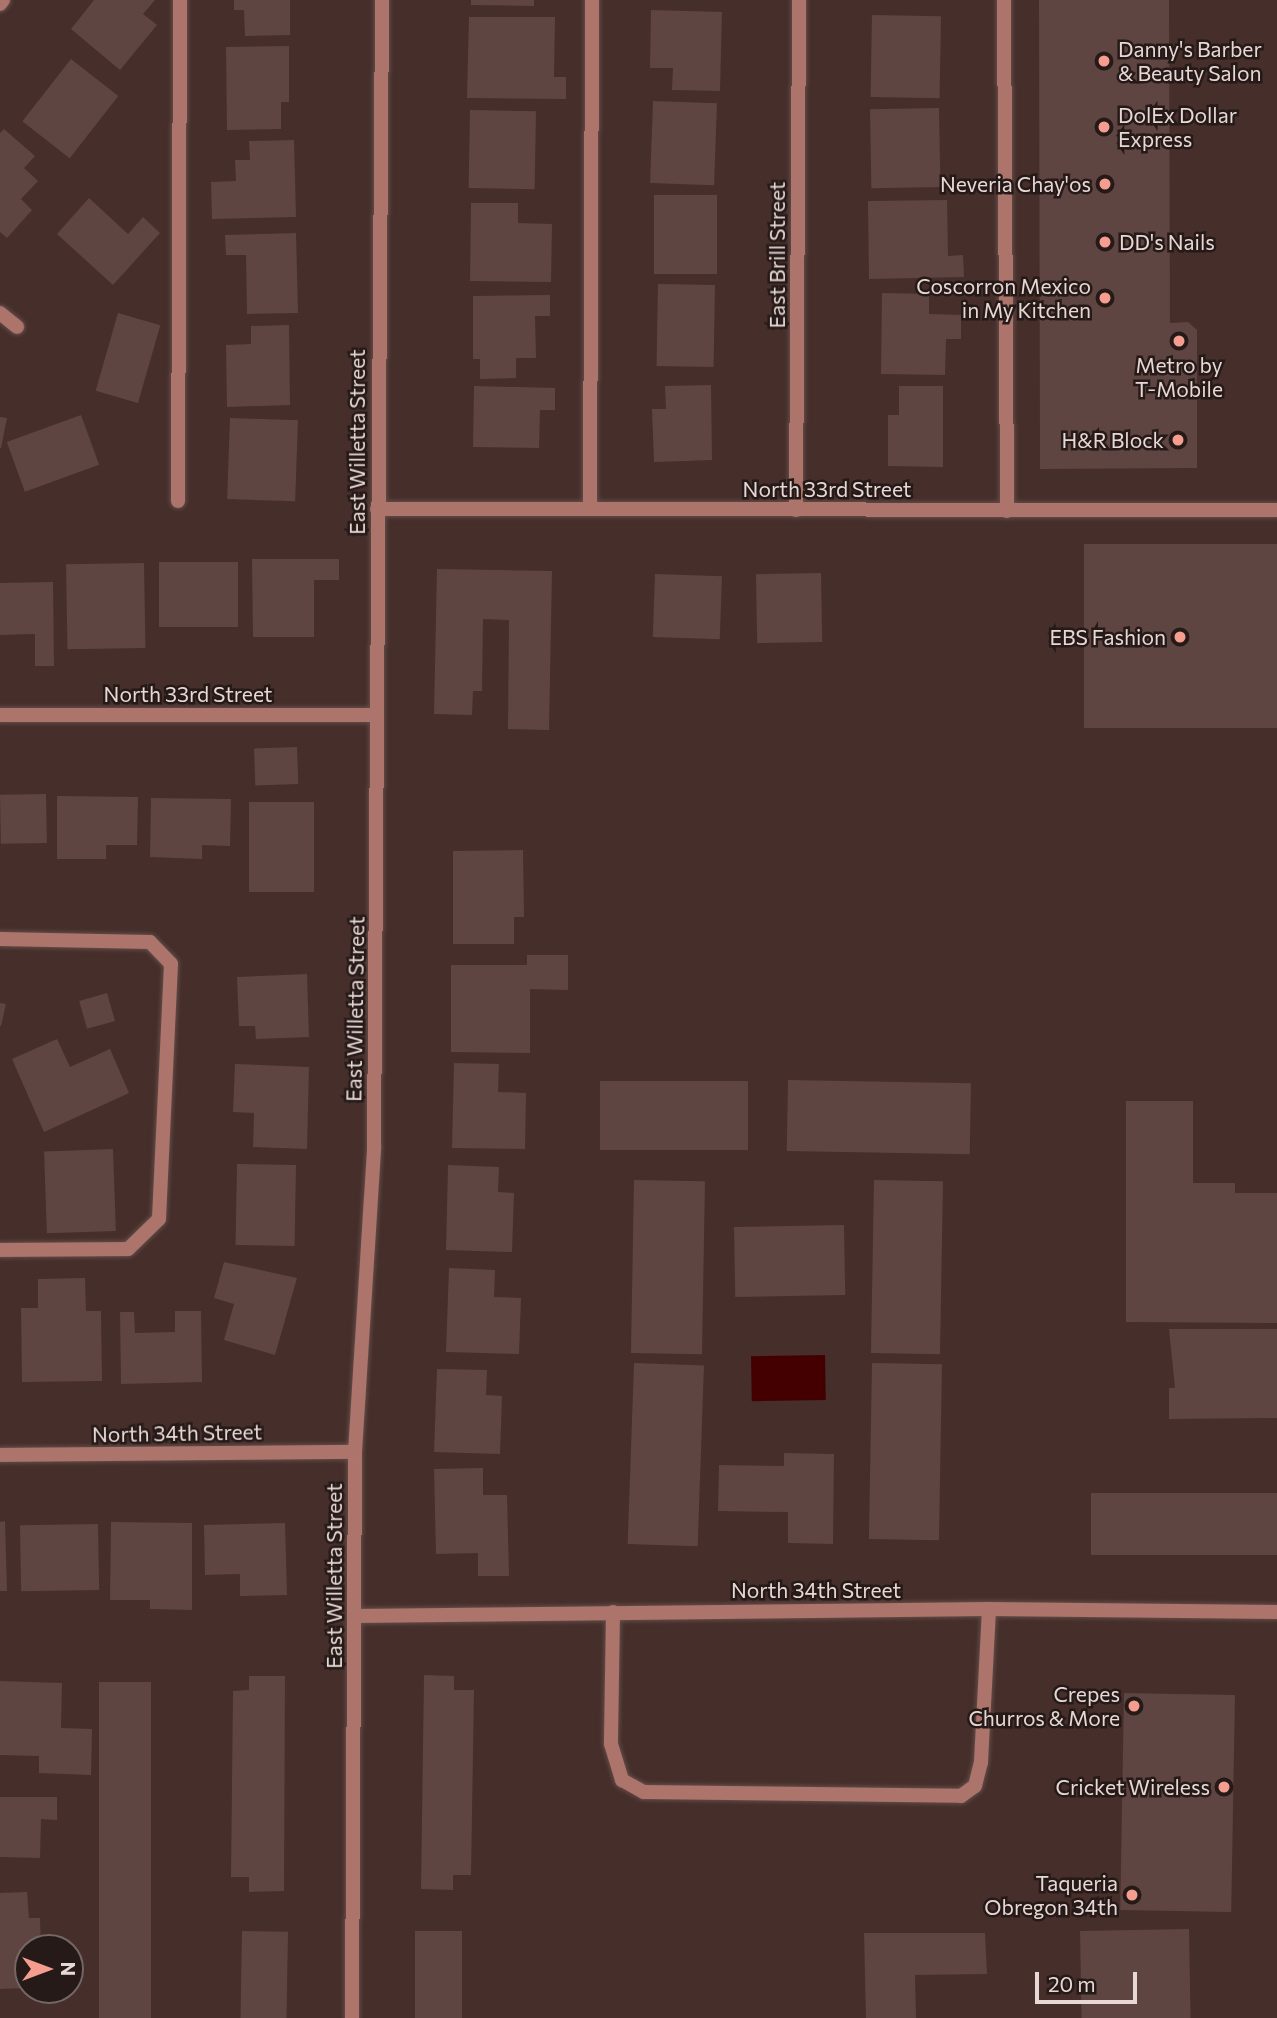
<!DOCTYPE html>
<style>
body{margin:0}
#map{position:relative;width:1277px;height:2018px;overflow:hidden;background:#462e2a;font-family:Commissioner,sans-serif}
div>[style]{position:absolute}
.water>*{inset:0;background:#400;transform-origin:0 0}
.building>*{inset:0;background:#5f4541;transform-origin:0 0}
.roads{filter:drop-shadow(0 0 2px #634d49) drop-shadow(0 0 2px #634d49)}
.service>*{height:14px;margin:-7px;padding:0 7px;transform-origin:7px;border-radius:7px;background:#ad746b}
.minor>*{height:14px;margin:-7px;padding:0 7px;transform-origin:7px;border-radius:7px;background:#ad746b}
.dots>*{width:19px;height:19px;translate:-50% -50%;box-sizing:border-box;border:4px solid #251a18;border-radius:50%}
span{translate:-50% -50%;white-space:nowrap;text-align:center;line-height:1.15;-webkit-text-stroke:5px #251a18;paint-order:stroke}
.poi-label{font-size:21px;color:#e8d8d5}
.left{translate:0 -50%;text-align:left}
.right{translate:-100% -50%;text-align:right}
.street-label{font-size:21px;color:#e8d8d5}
.north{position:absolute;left:14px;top:1934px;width:70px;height:70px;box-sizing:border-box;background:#251a18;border:2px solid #736664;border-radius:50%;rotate:90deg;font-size:19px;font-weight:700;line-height:28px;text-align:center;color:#e8d8d5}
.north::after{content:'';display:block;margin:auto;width:24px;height:32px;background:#f59d8f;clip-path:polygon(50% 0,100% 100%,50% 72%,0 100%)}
.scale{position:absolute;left:1035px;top:1972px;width:102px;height:32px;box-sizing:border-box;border:4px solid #e8d8d5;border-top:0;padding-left:9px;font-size:21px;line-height:24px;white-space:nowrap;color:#e8d8d5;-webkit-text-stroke:5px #251a18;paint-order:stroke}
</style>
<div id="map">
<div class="water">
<i style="left:825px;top:1355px;width:45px;height:74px;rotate:89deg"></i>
</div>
<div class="building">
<i style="clip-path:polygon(94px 0,155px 0,143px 14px,157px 25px,120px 70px,71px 29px)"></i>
<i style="clip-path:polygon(234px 0,290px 0,290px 35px,245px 36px,244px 10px,234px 10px)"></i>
<i style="clip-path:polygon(471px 0,534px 0,534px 6px,471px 5px)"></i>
<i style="clip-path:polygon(1039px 0,1169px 0,1170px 323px,1188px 322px,1197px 330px,1197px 468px,1040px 469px)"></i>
<i style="clip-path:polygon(651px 10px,722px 12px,720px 91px,672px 90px,673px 68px,650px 68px)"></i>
<i style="left:872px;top:15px;width:69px;height:82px;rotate:1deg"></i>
<i style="clip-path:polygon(469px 17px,555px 17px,554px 77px,566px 77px,566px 99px,467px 98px)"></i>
<i style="clip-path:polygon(289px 46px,289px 102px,281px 102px,281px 129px,227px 130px,226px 47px)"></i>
<i style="left:71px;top:59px;width:60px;height:79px;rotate:38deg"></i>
<i style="left:653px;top:101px;width:64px;height:82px;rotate:2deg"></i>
<i style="left:939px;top:108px;width:79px;height:69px;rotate:89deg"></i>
<i style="left:470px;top:110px;width:66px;height:78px;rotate:1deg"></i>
<i style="clip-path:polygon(4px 129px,35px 156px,24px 168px,38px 181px,21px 199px,32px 210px,7px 238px,0 232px,0 133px)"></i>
<i style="clip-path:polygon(294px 140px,296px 217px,212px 219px,211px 182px,236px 181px,235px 160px,250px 160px,249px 141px)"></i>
<i style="left:654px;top:195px;width:63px;height:79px"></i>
<i style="clip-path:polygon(89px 198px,128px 234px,143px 217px,160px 233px,113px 285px,57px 234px)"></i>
<i style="clip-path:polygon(947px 200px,948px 256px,963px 255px,964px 277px,869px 279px,868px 201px)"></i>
<i style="clip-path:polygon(471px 203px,518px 203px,518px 223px,552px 224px,551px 282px,470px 281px)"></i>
<i style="clip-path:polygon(296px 233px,298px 313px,247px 314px,246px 255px,226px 255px,225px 235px)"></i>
<i style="left:658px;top:284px;width:57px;height:82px;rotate:1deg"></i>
<i style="clip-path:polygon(882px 293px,929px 294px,929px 314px,961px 315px,961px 339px,946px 339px,945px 375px,881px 374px)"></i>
<i style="clip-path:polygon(550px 295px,550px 316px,535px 316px,536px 358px,516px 358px,516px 378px,480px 379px,480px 359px,473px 359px,473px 296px)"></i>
<i style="left:118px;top:313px;width:44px;height:81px;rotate:16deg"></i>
<i style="clip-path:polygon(289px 325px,290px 405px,227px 407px,226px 345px,251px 344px,251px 326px)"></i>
<i style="clip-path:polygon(711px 385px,712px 460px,654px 462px,652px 409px,666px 409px,665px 386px)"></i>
<i style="clip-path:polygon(474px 386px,555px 388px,555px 410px,540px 410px,539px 448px,473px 447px)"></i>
<i style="clip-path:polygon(899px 386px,943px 386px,943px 467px,888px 466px,888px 415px,899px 415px)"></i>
<i style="left:81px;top:415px;width:53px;height:79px;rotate:70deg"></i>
<i style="clip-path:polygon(0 417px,7px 418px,1px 448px,0 448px)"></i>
<i style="left:230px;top:418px;width:68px;height:81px;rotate:2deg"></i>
<i style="left:1084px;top:544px;width:193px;height:184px"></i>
<i style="clip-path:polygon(252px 559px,339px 559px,339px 580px,314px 580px,314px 637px,253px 637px)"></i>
<i style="left:238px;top:562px;width:65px;height:79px;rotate:90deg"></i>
<i style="left:144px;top:563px;width:85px;height:78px;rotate:89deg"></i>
<i style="clip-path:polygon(437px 569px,552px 571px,549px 730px,508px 729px,509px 620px,483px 619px,482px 691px,473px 691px,472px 715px,434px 714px)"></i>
<i style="left:821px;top:573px;width:69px;height:65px;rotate:89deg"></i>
<i style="left:655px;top:574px;width:67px;height:63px;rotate:2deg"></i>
<i style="clip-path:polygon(53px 582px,54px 666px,35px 666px,35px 634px,0 635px,0 583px)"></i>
<i style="left:297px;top:747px;width:37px;height:43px;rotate:88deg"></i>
<i style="left:46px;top:794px;width:49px;height:46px;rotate:89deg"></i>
<i style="clip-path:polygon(57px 796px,138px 797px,137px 845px,106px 845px,106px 859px,57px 859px)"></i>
<i style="clip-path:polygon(151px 798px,231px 799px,230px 846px,202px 845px,202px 859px,150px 857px)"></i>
<i style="left:249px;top:802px;width:65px;height:90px"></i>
<i style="clip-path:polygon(523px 850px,524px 917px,514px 917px,514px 944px,453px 944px,453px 851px)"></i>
<i style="clip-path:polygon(527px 955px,568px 955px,568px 990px,530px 989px,530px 1053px,451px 1052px,451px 965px,527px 965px)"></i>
<i style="clip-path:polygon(307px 974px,309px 1037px,256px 1039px,255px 1026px,239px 1026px,237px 977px)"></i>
<i style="left:107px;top:993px;width:29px;height:29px;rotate:74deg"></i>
<i style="clip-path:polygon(0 1003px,6px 1004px,1px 1026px,0 1026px)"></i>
<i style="clip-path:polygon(57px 1039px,70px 1067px,110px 1049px,129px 1093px,44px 1132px,12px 1059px)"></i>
<i style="clip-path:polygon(454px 1063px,499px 1064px,498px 1092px,526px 1093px,525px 1149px,452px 1148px)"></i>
<i style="clip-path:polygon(235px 1064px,309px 1067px,307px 1149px,253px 1147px,254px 1113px,233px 1112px)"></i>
<i style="left:788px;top:1080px;width:183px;height:71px;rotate:1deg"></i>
<i style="left:748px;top:1081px;width:69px;height:148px;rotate:90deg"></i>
<i style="clip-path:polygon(1126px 1101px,1193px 1101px,1193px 1183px,1235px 1183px,1235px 1193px,1277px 1193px,1277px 1323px,1126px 1322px)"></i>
<i style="left:113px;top:1149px;width:82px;height:69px;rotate:88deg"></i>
<i style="left:237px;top:1164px;width:59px;height:81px;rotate:1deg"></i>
<i style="clip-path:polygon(448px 1165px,499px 1167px,498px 1192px,514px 1193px,512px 1252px,446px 1250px)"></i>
<i style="left:634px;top:1180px;width:71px;height:173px;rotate:1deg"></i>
<i style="left:874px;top:1180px;width:69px;height:173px;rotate:1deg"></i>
<i style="left:844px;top:1225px;width:70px;height:110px;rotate:89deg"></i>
<i style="clip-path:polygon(224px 1262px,297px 1278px,275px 1355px,224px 1340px,234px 1304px,214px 1298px)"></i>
<i style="clip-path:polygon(449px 1268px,495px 1270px,494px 1297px,521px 1298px,519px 1354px,446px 1352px)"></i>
<i style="clip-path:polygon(85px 1278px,86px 1311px,101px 1311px,102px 1381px,22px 1382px,21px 1308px,38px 1308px,38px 1279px)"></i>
<i style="clip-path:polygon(175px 1311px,201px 1311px,202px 1382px,121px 1384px,120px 1312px,134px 1312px,135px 1333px,175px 1332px)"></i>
<i style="clip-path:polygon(1169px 1329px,1277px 1329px,1277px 1418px,1169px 1419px,1169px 1388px,1175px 1388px)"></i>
<i style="left:634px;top:1363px;width:70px;height:181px;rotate:2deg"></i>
<i style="left:872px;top:1363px;width:70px;height:176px;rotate:1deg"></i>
<i style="clip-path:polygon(437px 1369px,487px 1370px,486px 1395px,502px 1396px,500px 1454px,434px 1452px)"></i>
<i style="clip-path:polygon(784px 1453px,834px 1454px,833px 1544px,788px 1543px,788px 1512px,718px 1511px,719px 1465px,784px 1466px)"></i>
<i style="clip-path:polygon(483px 1468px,483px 1495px,507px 1495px,509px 1576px,478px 1576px,478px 1553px,436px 1554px,434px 1469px)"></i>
<i style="left:1277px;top:1493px;width:62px;height:186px;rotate:90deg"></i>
<i style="clip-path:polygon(5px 1521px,7px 1591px,0 1591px,0 1522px)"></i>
<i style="clip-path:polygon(111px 1522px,192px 1523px,192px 1610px,150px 1609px,150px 1600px,110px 1600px)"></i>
<i style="clip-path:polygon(285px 1523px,287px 1595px,240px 1596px,240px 1574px,205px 1575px,204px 1525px)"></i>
<i style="left:98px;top:1524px;width:66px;height:78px;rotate:89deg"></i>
<i style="clip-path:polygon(424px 1675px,454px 1676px,454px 1690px,474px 1690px,471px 1875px,453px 1875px,453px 1890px,421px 1889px)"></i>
<i style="clip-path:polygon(249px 1676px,285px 1676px,284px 1891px,249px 1892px,249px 1877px,231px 1877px,233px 1691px,249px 1690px)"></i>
<i style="clip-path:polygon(0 1681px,62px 1683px,61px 1728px,92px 1729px,91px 1775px,39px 1773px,39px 1756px,0 1755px)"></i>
<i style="left:99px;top:1682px;width:52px;height:336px"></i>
<i style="left:1124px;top:1693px;width:111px;height:217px;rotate:1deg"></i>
<i style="clip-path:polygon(0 1797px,57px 1797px,57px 1820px,41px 1819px,40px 1858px,0 1857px)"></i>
<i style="clip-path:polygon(27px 1892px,29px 1918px,40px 1918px,41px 1948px,28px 1948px,28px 1988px,0 1989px,0 1893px)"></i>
<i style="left:1189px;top:1929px;width:89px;height:109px;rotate:89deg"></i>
<i style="left:242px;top:1931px;width:46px;height:87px;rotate:1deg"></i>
<i style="left:415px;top:1931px;width:47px;height:87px"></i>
<i style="clip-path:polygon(864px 1933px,985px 1933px,987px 1974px,915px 1975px,916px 2018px,866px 2018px)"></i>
</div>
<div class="roads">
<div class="service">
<i style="left:1004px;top:0;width:511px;rotate:89.66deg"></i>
<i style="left:178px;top:501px;width:501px;rotate:-89.77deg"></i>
<i style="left:590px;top:509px;width:509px;rotate:-89.77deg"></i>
<i style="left:0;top:939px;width:150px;rotate:1.1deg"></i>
<i style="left:150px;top:942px;width:30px;rotate:46deg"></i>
<i style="left:171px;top:964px;width:255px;rotate:92.7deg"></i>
<i style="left:159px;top:1219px;width:43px;rotate:135.9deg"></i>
<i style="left:128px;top:1249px;width:128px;rotate:179.6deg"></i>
<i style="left:613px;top:1612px;width:132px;rotate:90.9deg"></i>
<i style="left:611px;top:1744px;width:38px;rotate:73deg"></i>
<i style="left:622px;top:1780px;width:25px;rotate:29deg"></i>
<i style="left:644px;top:1792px;width:317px;rotate:0.7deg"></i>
<i style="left:961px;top:1796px;width:17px;rotate:-36deg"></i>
<i style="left:975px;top:1786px;width:25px;rotate:-76deg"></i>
<i style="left:981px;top:1762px;width:153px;rotate:-87deg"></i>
</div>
<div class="minor">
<i style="left:0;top:4px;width:5px;rotate:-53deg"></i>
<i style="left:0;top:313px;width:22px;rotate:39deg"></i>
<i style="left:377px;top:509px;width:900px;rotate:0.06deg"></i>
<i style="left:796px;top:510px;width:510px;rotate:-89.66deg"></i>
<i style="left:0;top:715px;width:377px"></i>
<i style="left:0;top:1455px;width:355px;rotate:-0.5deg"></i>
<i style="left:355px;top:1616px;width:634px;rotate:-0.63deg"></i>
<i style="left:989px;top:1609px;width:288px;rotate:0.6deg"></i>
<i style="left:352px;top:2018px;width:566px;rotate:-89.7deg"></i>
<i style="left:355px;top:1452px;width:305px;rotate:-86.4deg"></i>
<i style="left:374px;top:1148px;width:1148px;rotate:-89.6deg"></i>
</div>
</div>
<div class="dots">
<i style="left:1104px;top:61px;background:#f59d8f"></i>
<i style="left:1104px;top:127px;background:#f59d8f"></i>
<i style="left:1105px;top:184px;background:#f59d8f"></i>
<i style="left:1105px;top:242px;background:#f59d8f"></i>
<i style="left:1105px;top:298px;background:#f59d8f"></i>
<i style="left:1179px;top:341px;background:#f59d8f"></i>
<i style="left:1178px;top:440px;background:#f59d8f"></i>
<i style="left:1180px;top:637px;background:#f59d8f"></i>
<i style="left:1134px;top:1706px;background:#f59d8f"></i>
<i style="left:1224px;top:1787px;background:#f59d8f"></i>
<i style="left:1132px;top:1895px;background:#f59d8f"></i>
</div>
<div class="poi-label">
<span class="left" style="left:1118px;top:61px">Danny's Barber<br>&amp; Beauty Salon</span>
<span class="left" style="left:1118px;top:127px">DolEx Dollar<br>Express</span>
<span class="right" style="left:1091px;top:184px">Neveria Chay'os</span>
<span class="left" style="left:1119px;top:242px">DD's Nails</span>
<span class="right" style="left:1091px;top:298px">Coscorron Mexico<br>in My Kitchen</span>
<span style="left:1179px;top:377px">Metro by<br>T-Mobile</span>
<span class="right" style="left:1164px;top:440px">H&amp;R Block</span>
<span class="right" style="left:1166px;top:637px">EBS Fashion</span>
<span class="right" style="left:1120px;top:1706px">Crepes<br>Churros &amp; More</span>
<span class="right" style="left:1210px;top:1787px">Cricket Wireless</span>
<span class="right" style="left:1118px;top:1895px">Taqueria<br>Obregon 34th</span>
</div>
<div class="street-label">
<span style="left:777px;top:255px;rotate:-90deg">East Brill Street</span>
<span style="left:357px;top:442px;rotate:-90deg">East Willetta Street</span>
<span style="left:827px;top:489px">North 33rd Street</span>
<span style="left:188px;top:694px">North 33rd Street</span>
<span style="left:355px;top:1009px;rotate:-89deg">East Willetta Street</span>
<span style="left:177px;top:1433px;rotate:-1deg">North 34th Street</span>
<span style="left:334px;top:1576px;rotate:-90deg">East Willetta Street</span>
<span style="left:816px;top:1590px">North 34th Street</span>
</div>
<div class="north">N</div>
<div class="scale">20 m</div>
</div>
